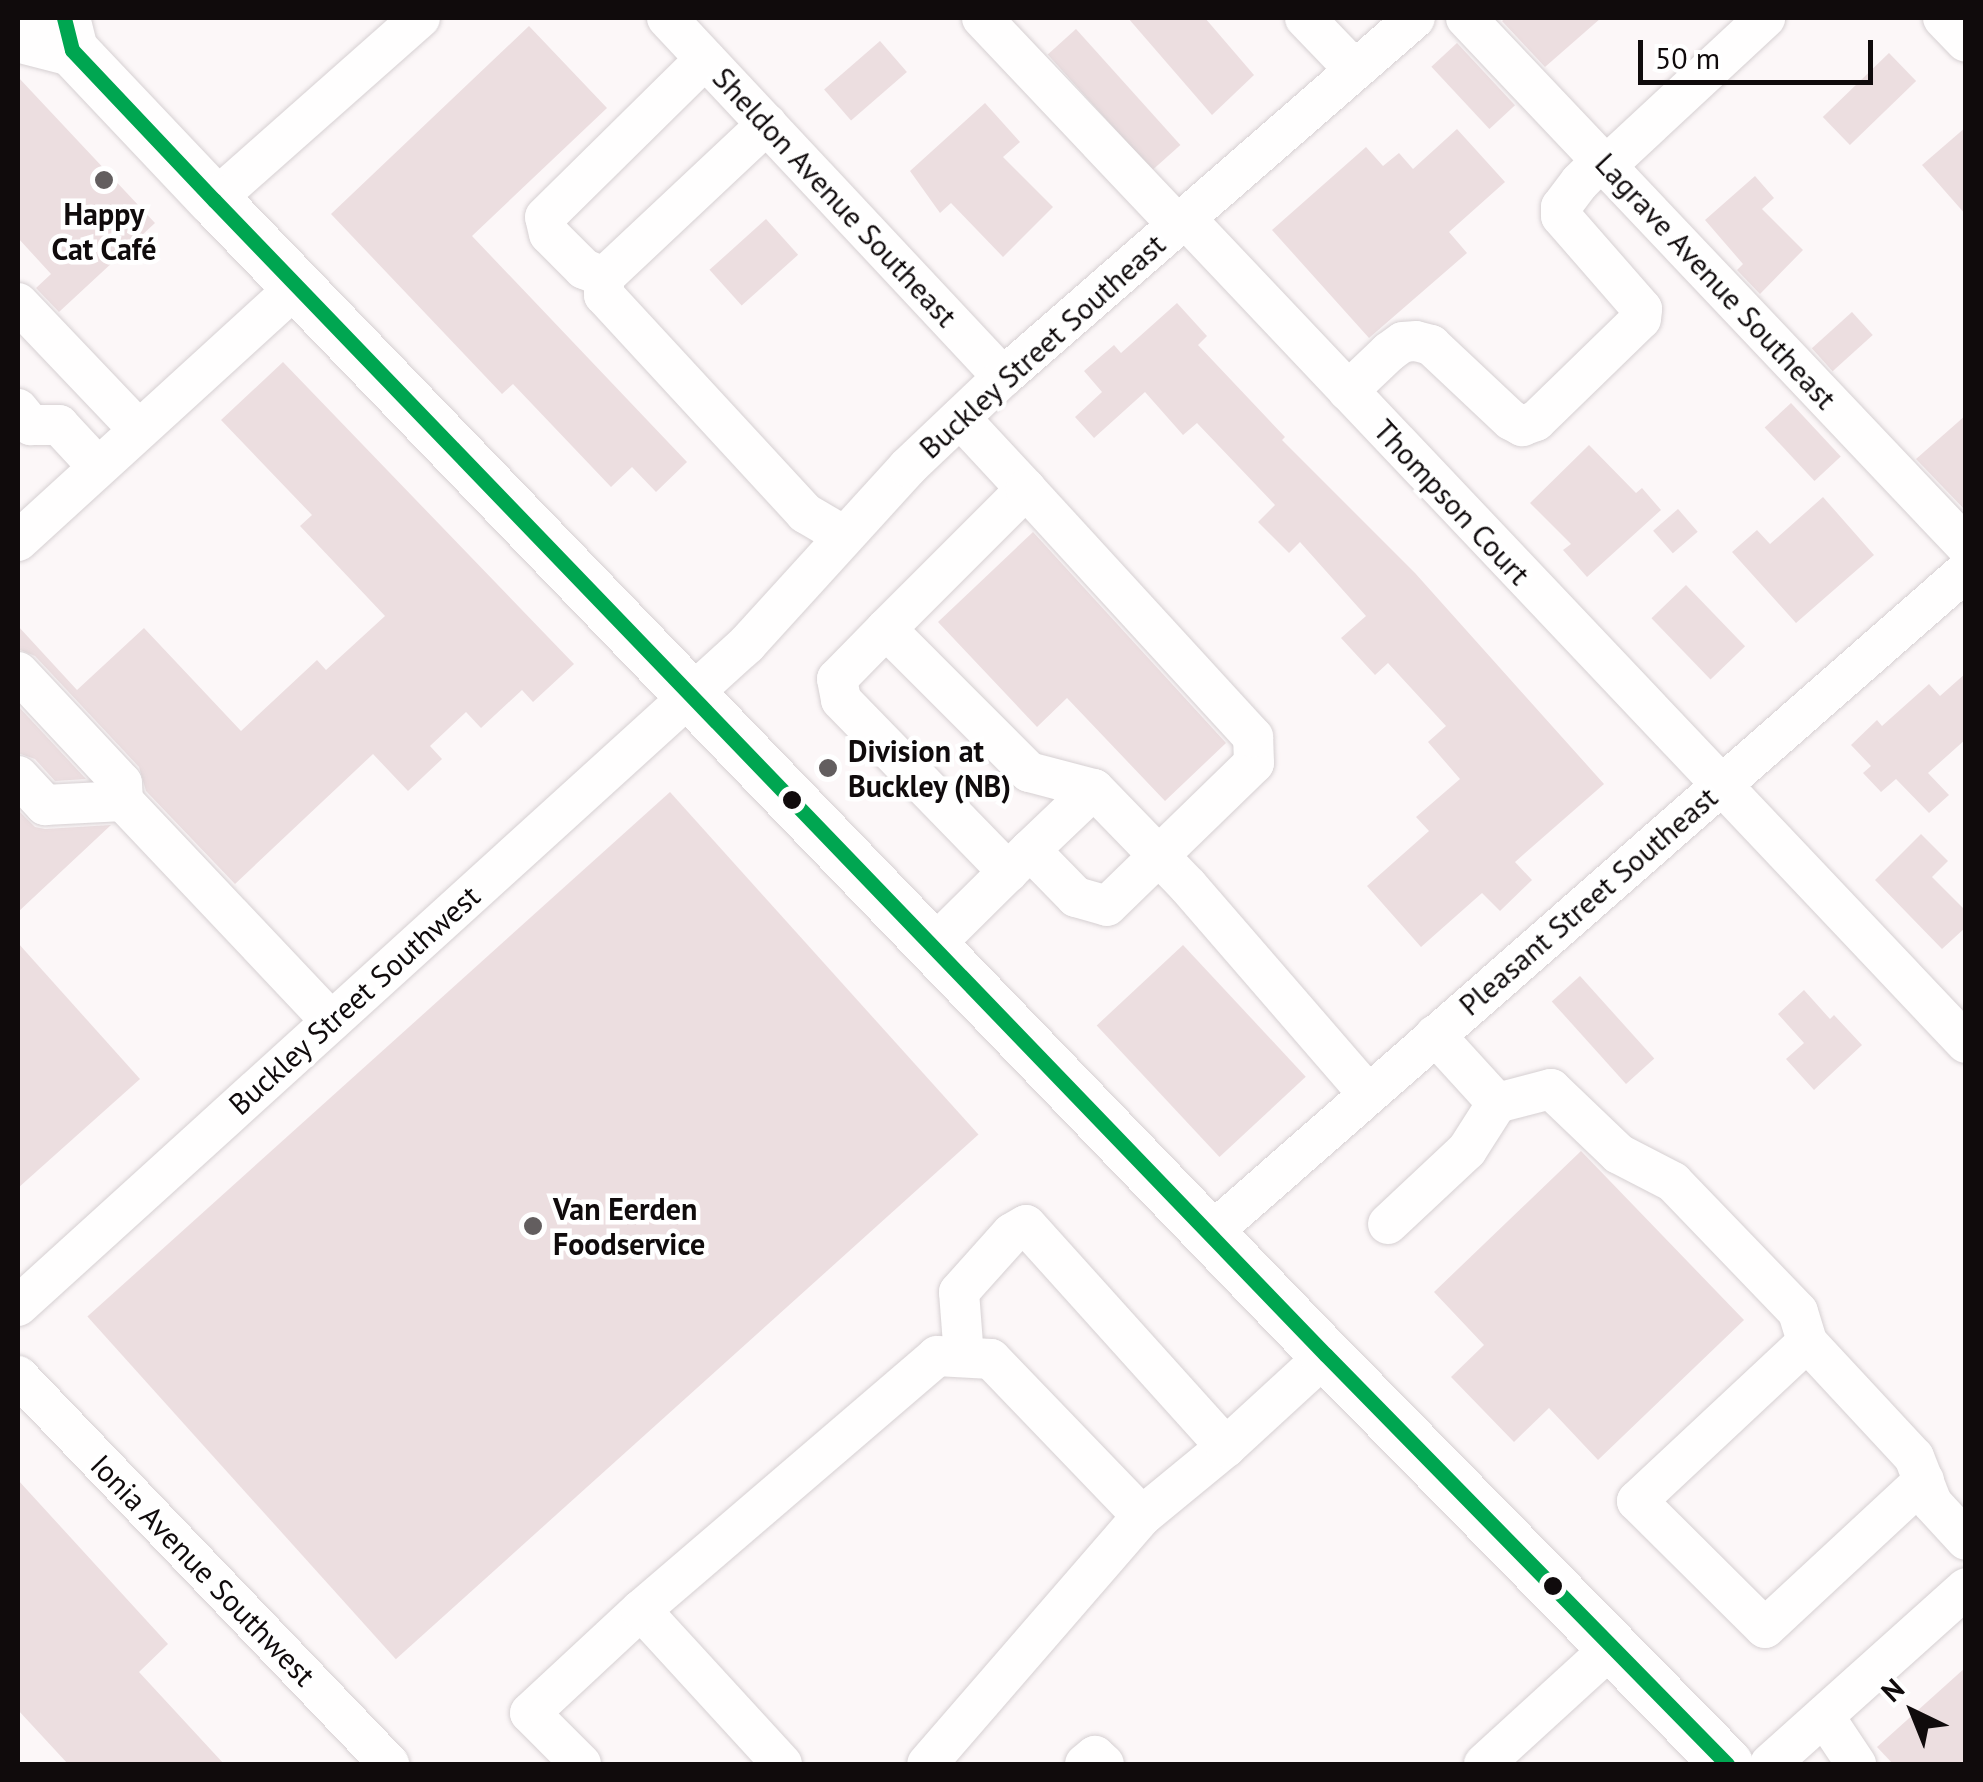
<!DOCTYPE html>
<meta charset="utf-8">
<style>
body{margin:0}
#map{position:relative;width:1983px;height:1782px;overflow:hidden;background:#fcf7f8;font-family:"PT Sans",sans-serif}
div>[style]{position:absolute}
.building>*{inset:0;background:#ecdee0;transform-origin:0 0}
.roads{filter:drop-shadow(0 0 2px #d6d0d2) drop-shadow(0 0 2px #d6d0d2)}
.minor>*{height:40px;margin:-20px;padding:0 20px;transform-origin:20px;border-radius:20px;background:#fffefe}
.major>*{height:52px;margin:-26px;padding:0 26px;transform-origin:26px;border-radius:26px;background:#fffefe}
.bus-1>*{height:15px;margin:-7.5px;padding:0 7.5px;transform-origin:7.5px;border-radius:7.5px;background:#00a651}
.dots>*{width:28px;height:28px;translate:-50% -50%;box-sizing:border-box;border:5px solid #fff;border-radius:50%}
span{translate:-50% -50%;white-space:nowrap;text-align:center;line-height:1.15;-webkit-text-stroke:9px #fff;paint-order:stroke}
.street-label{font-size:30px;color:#100b0c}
.poi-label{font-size:30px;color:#100b0c;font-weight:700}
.left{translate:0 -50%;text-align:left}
.frame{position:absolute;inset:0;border:20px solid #100b0c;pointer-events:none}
.north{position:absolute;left:1863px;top:1662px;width:100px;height:100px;-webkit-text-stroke:8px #fff;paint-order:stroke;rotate:317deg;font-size:28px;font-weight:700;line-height:40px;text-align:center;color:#100b0c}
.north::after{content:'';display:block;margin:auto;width:35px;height:45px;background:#100b0c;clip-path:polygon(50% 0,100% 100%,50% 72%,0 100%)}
.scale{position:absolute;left:1638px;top:40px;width:235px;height:45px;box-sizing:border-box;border:5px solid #100b0c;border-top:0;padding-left:12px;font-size:30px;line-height:35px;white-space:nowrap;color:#100b0c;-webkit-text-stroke:8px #fff;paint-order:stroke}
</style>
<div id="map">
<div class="building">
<i style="clip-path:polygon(1128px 18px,1205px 18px,1254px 75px,1212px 115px)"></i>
<i style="clip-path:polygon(1506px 18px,1601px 18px,1545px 67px,1502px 21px)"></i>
<i style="clip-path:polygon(529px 26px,607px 108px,472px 236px,687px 462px,656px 492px,632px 467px,611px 487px,513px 384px,502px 394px,331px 214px)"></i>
<i style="left:1076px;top:29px;width:156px;height:38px;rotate:48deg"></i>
<i style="left:880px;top:41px;width:41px;height:74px;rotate:49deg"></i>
<i style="left:1457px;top:43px;width:85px;height:35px;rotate:47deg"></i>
<i style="left:1889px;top:53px;width:39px;height:92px;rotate:46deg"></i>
<i style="clip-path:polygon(18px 77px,155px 223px,59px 312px,36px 288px,51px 274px,18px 238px)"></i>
<i style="clip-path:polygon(985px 103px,1020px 142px,1003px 157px,1053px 207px,1003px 257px,951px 203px,940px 213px,910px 171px)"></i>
<i style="clip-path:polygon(1966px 127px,1966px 215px,1922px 165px)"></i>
<i style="clip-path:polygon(1457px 129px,1505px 182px,1449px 232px,1467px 253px,1369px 338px,1272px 230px,1366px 147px,1383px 166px,1399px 153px,1413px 169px)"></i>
<i style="clip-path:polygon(1755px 176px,1774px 198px,1762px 209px,1803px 250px,1760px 294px,1737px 270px,1743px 264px,1705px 220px)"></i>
<i style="left:766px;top:219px;width:48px;height:76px;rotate:48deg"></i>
<i style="clip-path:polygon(1177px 303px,1207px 336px,1198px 345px,1285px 437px,1282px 440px,1415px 573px,1604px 784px,1515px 862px,1532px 880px,1500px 911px,1482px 893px,1421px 947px,1367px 886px,1429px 831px,1416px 817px,1460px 779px,1428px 742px,1446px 726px,1388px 663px,1375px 675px,1341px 638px,1366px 616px,1300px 542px,1289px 553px,1258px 522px,1275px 505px,1197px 423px,1183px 435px,1145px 392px,1094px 438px,1075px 417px,1102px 392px,1084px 371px,1114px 345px,1121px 353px)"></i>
<i style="left:1852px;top:312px;width:31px;height:54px;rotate:48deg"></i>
<i style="clip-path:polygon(283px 362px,574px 664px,533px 702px,522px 690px,481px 728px,466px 712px,430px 746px,442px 759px,408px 791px,373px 754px,235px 884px,146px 791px,139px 767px,35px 656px,18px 649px,18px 626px,77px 690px,144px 628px,241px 731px,317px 660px,326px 670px,385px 616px,300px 526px,312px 515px,221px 420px)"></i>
<i style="left:1791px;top:403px;width:73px;height:36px;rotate:47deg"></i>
<i style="clip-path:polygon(1966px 415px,1966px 511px,1916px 459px)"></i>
<i style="clip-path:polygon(1589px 445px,1636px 493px,1642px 488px,1661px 510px,1587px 577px,1563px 550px,1571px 544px,1530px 503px)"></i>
<i style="clip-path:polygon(1823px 497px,1874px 555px,1796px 623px,1732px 552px,1757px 530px,1770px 544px)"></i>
<i style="left:1678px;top:509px;width:30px;height:33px;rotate:49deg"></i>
<i style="clip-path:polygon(1033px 532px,1226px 743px,1165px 801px,1067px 698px,1037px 727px,938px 622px)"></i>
<i style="left:1686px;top:585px;width:85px;height:48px;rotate:46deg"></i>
<i style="clip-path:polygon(1966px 673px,1966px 739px,1928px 773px,1949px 795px,1929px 813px,1896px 779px,1881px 792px,1863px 773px,1871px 766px,1851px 745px,1877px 720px,1882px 726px,1929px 684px,1940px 696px)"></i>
<i style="clip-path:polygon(18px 706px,86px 779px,55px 781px,35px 759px,18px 753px)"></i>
<i style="left:670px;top:792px;width:461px;height:784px;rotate:48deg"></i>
<i style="clip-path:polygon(18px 810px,35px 827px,45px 829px,111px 825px,18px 912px)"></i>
<i style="clip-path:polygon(1921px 834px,1948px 861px,1932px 877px,1966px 911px,1966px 927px,1942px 949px,1875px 880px)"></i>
<i style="clip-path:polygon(18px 943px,140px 1079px,18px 1188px)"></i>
<i style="left:1183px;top:945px;width:180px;height:118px;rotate:47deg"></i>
<i style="left:1580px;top:976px;width:111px;height:38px;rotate:48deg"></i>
<i style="clip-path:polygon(1804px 990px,1830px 1019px,1834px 1015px,1862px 1045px,1814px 1090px,1786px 1059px,1804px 1043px,1778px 1014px)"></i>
<i style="clip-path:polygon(1581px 1151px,1744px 1320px,1598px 1460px,1549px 1408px,1514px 1442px,1451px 1377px,1484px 1345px,1434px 1292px)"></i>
<i style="clip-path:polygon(18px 1480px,168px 1644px,139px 1672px,224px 1764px,68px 1764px,18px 1710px)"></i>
<i style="clip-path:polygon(1966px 1667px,1966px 1764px,1893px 1764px,1877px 1747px)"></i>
</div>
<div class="roads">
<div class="minor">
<i style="left:667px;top:18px;width:492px;rotate:46.9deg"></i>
<i style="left:982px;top:18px;width:284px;rotate:46.6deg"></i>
<i style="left:1305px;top:18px;width:71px;rotate:46.1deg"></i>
<i style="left:1466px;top:18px;width:727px;rotate:46.56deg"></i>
<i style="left:1943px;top:18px;width:33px;rotate:46deg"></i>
<i style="left:767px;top:124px;width:224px;rotate:136.8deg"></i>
<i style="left:604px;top:277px;width:18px;rotate:90deg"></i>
<i style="left:604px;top:295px;width:297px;rotate:47.3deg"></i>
<i style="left:805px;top:513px;width:45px;rotate:30.5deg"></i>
<i style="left:1607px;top:165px;width:216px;rotate:-42.9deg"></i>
<i style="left:214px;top:200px;width:275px;rotate:-41.5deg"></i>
<i style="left:1185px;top:218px;width:1136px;rotate:46.57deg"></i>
<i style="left:604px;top:277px;width:22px;rotate:-158deg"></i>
<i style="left:584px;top:269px;width:49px;rotate:-135deg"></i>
<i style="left:549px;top:234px;width:17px;rotate:-103deg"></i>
<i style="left:545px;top:217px;width:225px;rotate:-44.6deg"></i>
<i style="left:18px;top:303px;width:175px;rotate:46.4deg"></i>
<i style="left:1348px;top:391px;width:57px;rotate:-43.6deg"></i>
<i style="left:1389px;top:352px;width:17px;rotate:-36deg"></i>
<i style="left:1403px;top:342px;width:13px;rotate:-4deg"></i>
<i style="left:1416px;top:341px;width:16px;rotate:15deg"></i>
<i style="left:1431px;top:345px;width:110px;rotate:43.2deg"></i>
<i style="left:1511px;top:420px;width:13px;rotate:29deg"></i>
<i style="left:1522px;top:426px;width:15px;rotate:-20deg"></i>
<i style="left:1536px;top:421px;width:146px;rotate:-44.2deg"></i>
<i style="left:1641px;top:319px;width:10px;rotate:-84deg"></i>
<i style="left:1642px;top:309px;width:123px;rotate:-131.1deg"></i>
<i style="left:1561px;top:216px;width:9px;rotate:-90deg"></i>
<i style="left:1561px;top:207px;width:31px;rotate:-53deg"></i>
<i style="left:1580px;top:182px;width:31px;rotate:-45deg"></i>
<i style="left:18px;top:409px;width:21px;rotate:51deg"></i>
<i style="left:31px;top:425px;width:28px"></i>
<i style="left:59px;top:425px;width:57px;rotate:47.1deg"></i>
<i style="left:960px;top:418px;width:97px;rotate:47.1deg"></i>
<i style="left:1026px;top:489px;width:198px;rotate:135deg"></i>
<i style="left:886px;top:629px;width:202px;rotate:45deg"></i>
<i style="left:1029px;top:772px;width:67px;rotate:14.7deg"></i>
<i style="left:1094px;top:789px;width:135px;rotate:45.9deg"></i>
<i style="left:1188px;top:886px;width:274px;rotate:49.1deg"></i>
<i style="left:18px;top:541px;width:378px;rotate:-42.4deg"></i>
<i style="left:886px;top:629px;width:70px;rotate:134.4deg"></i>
<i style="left:837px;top:679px;width:21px;rotate:79deg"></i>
<i style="left:841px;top:700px;width:240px;rotate:45.8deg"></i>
<i style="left:18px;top:672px;width:152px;rotate:46.9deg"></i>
<i style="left:122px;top:783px;width:18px;rotate:87deg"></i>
<i style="left:18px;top:776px;width:40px;rotate:47deg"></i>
<i style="left:45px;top:805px;width:78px;rotate:-2.9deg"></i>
<i style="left:123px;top:801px;width:303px;rotate:46.6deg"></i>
<i style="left:1030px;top:850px;width:88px;rotate:-43.6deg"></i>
<i style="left:934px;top:945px;width:135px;rotate:-44.7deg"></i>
<i style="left:1030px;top:850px;width:66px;rotate:45.6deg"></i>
<i style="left:1076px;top:897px;width:32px;rotate:16deg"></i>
<i style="left:1107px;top:906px;width:205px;rotate:-44.2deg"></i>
<i style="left:1254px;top:763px;width:26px;rotate:-92deg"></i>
<i style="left:1253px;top:737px;width:336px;rotate:-132.5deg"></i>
<i style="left:1435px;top:1035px;width:92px;rotate:47.6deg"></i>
<i style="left:1497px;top:1103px;width:56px;rotate:-14.5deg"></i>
<i style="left:1551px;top:1089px;width:94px;rotate:43.7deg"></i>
<i style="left:1619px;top:1154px;width:61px;rotate:27.4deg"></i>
<i style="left:1673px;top:1182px;width:180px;rotate:46.1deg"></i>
<i style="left:1798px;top:1312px;width:31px;rotate:73deg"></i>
<i style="left:1807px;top:1342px;width:157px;rotate:47.1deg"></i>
<i style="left:1914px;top:1457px;width:49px;rotate:68.6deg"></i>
<i style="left:1932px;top:1503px;width:50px;rotate:47.4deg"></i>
<i style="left:1388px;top:1224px;width:108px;rotate:-43.1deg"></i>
<i style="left:1467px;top:1150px;width:56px;rotate:-57.4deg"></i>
<i style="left:1212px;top:1232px;width:1003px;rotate:-41.24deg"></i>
<i style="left:18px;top:1306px;width:985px;rotate:-42.24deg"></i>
<i style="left:747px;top:644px;width:239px;rotate:-47.7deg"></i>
<i style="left:908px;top:467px;width:131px;rotate:-43.5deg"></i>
<i style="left:1003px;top:377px;width:546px;rotate:-41.07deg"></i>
<i style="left:1807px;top:1342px;width:233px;rotate:136.9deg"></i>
<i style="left:1637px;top:1501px;width:180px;rotate:44.8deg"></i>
<i style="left:1765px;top:1628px;width:217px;rotate:-42.9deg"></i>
<i style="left:964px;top:1357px;width:65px;rotate:-94.4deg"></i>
<i style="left:959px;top:1292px;width:79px;rotate:-48.1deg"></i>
<i style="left:1012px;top:1233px;width:16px;rotate:-30deg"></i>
<i style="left:1026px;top:1225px;width:299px;rotate:48deg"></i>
<i style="left:18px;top:1376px;width:537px;rotate:46.28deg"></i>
<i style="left:1142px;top:1516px;width:109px;rotate:-39.4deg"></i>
<i style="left:1226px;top:1447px;width:136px;rotate:-42.6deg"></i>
<i style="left:1824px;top:1716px;width:58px;rotate:56.3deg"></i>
<i style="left:581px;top:1764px;width:72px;rotate:-135deg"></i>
<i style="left:530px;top:1713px;width:151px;rotate:-42.9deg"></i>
<i style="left:782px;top:1764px;width:209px;rotate:-132.5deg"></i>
<i style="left:641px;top:1610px;width:390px;rotate:-40.6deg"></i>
<i style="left:937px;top:1356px;width:54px;rotate:3.2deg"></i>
<i style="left:991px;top:1359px;width:218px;rotate:46.1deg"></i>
<i style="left:1142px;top:1516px;width:328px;rotate:130.9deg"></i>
<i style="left:1085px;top:1764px;width:13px;rotate:-39deg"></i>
<i style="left:1095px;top:1756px;width:12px;rotate:42deg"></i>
<i style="left:1484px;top:1764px;width:172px;rotate:-42.4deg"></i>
<i style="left:1770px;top:1764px;width:263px;rotate:-41.9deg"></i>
</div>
<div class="major">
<i style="left:64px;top:18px;width:33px;rotate:76deg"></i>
<i style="left:72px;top:50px;width:207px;rotate:46.6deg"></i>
<i style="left:214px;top:200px;width:1603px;rotate:46.09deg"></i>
<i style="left:1326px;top:1355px;width:573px;rotate:45.57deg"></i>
<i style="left:18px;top:36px;width:56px;rotate:14.5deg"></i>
</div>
</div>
<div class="bus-1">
<i style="left:64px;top:18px;width:33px;rotate:76deg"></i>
<i style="left:72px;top:50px;width:207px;rotate:46.6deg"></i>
<i style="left:214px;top:200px;width:1603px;rotate:46.09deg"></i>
<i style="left:1326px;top:1355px;width:573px;rotate:45.57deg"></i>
</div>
<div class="dots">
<i style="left:104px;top:180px;background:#635e5f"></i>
<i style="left:828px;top:768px;background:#635e5f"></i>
<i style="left:792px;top:800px;background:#100b0c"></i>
<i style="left:533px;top:1226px;background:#635e5f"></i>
<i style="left:1553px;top:1586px;background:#100b0c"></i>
</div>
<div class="street-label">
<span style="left:835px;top:197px;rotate:47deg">Sheldon Avenue Southeast</span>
<span style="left:1716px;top:281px;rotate:47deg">Lagrave Avenue Southeast</span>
<span style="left:1042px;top:346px;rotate:-42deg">Buckley Street Southeast</span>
<span style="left:1452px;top:502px;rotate:47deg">Thompson Court</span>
<span style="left:1588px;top:901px;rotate:-41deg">Pleasant Street Southeast</span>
<span style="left:354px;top:1000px;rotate:-42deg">Buckley Street Southwest</span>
<span style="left:203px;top:1570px;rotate:46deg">Ionia Avenue Southwest</span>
</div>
<div class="poi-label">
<span style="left:104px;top:231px">Happy<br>Cat Café</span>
<span class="left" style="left:848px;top:768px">Division at<br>Buckley (NB)</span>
<span class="left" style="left:553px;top:1226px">Van Eerden<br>Foodservice</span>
</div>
<div class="frame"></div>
<div class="north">N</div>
<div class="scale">50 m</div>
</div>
